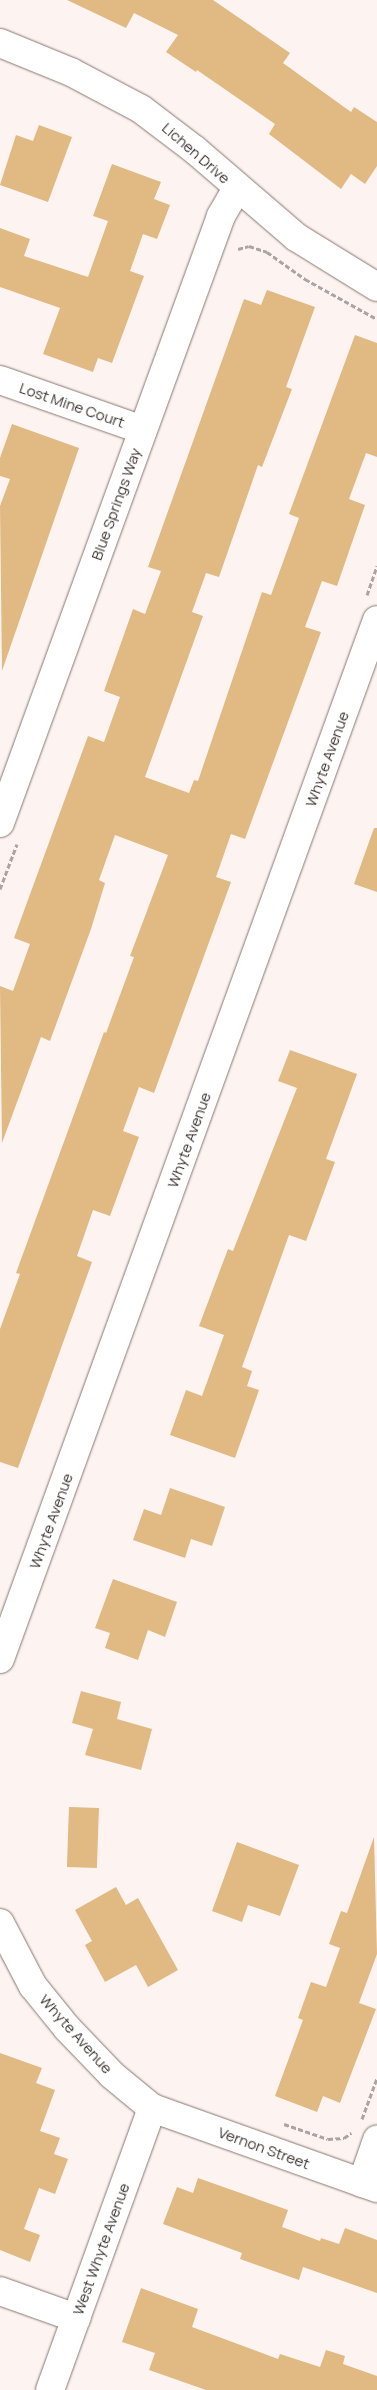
<!DOCTYPE html>
<style>
body{margin:0}
#map{position:relative;width:377px;height:2390px;overflow:hidden;background:#fdf4f1;font-family:Manrope,sans-serif}
div>[style]{position:absolute}
.building>*{inset:0;background:#e1b983;transform-origin:0 0}
.path>*{height:3px;margin-top:-1.5px;transform-origin:0;background:repeating-linear-gradient(90deg,#aca4a1 0 5px,transparent 0 7.5px)}
.roads{filter:drop-shadow(0 0 1px #89766f) drop-shadow(0 0 1px #89766f)}
.minor>*{height:28px;margin:-14px;padding:0 14px;transform-origin:14px;border-radius:14px;background:#fff}
.tertiary>*{height:28px;margin:-14px;padding:0 14px;transform-origin:14px;border-radius:14px;background:#fff}
span{translate:-50% -50%;white-space:nowrap;text-align:center;line-height:1.15;-webkit-text-stroke:5px #fff;paint-order:stroke}
.street-label{font-size:15px;color:#3d3532}
</style>
<div id="map">
<div class="building">
<i style="clip-path:polygon(67px 0,213px 0,290px 53px,283px 63px,351px 112px,354px 107px,377px 122px,377px 166px,365px 184px,351px 174px,341px 189px,269px 134px,275px 124px,197px 70px,196px 72px,166px 52px,178px 35px,134px 13px,126px 28px)"></i>
<i style="clip-path:polygon(39px 125px,72px 137px,48px 202px,0 185px,16px 135px,33px 141px)"></i>
<i style="clip-path:polygon(112px 164px,161px 182px,154px 199px,170px 205px,157px 239px,143px 234px,130px 271px,144px 276px,112px 363px,98px 358px,93px 372px,43px 354px,60px 308px,0 287px,0 228px,30px 239px,24px 256px,88px 277px,108px 221px,93px 216px)"></i>
<i style="clip-path:polygon(267px 290px,315px 307px,286px 387px,292px 389px,262px 467px,258px 465px,219px 577px,206px 573px,192px 612px,203px 616px,145px 777px,189px 793px,194px 780px,198px 781px,262px 592px,271px 595px,299px 518px,289px 514px,355px 335px,377px 343px,377px 457px,366px 453px,349px 499px,365px 505px,337px 586px,322px 581px,305px 627px,321px 632px,245px 839px,231px 834px,216px 877px,231px 882px,154px 1093px,139px 1087px,123px 1131px,139px 1137px,110px 1216px,93px 1210px,77px 1256px,92px 1262px,18px 1468px,0 1462px,0 1329px,20px 1274px,16px 1273px,104px 1032px,106px 1033px,134px 957px,130px 956px,168px 855px,115px 835px,99px 880px,105px 883px,91px 929px,50px 1041px,41px 1037px,2px 1143px,0 986px,13px 991px,30px 944px,14px 938px,88px 736px,104px 742px,120px 697px,104px 691px,133px 609px,145px 614px,161px 571px,148px 567px,244px 299px,261px 305px)"></i>
<i style="clip-path:polygon(12px 424px,79px 448px,2px 671px,0 506px,10px 479px,0 476px,0 458px)"></i>
<i style="clip-path:polygon(374px 828px,377px 828px,377px 892px,354px 884px)"></i>
<i style="clip-path:polygon(290px 1050px,357px 1074px,326px 1159px,335px 1162px,306px 1241px,289px 1235px,242px 1367px,252px 1371px,247px 1386px,259px 1390px,235px 1458px,170px 1435px,186px 1390px,202px 1396px,224px 1335px,199px 1326px,228px 1249px,233px 1251px,297px 1088px,278px 1081px)"></i>
<i style="clip-path:polygon(170px 1488px,225px 1507px,212px 1546px,191px 1539px,185px 1558px,133px 1540px,144px 1509px,161px 1515px)"></i>
<i style="clip-path:polygon(113px 1579px,177px 1602px,165px 1637px,148px 1630px,138px 1660px,105px 1648px,110px 1633px,95px 1628px)"></i>
<i style="clip-path:polygon(81px 1691px,121px 1702px,117px 1719px,152px 1729px,141px 1770px,85px 1755px,93px 1729px,72px 1723px)"></i>
<i style="left:69px;top:1807px;width:30px;height:60px;rotate:2deg"></i>
<i style="clip-path:polygon(374px 1837px,377px 1954px,359px 2003px,376px 2009px,340px 2103px,323px 2096px,317px 2112px,275px 2096px,303px 2020px,298px 2018px,311px 1982px,326px 1987px,340px 1948px,329px 1944px,341px 1911px,347px 1913px)"></i>
<i style="clip-path:polygon(237px 1842px,299px 1865px,280px 1916px,248px 1905px,242px 1922px,212px 1911px)"></i>
<i style="clip-path:polygon(116px 1887px,126px 1905px,138px 1898px,178px 1970px,148px 1987px,136px 1965px,105px 1982px,85px 1945px,92px 1941px,75px 1910px)"></i>
<i style="clip-path:polygon(0 2053px,42px 2068px,36px 2083px,55px 2090px,40px 2131px,60px 2138px,54px 2154px,68px 2159px,55px 2194px,39px 2188px,24px 2229px,40px 2235px,30px 2262px,0 2250px)"></i>
<i style="clip-path:polygon(198px 2178px,288px 2210px,282px 2227px,320px 2241px,321px 2238px,339px 2244px,345px 2228px,377px 2240px,377px 2293px,303px 2267px,299px 2280px,240px 2259px,242px 2253px,163px 2224px,177px 2187px,193px 2193px)"></i>
<i style="clip-path:polygon(141px 2288px,198px 2309px,192px 2327px,278px 2359px,280px 2354px,320px 2367px,326px 2350px,345px 2356px,343px 2364px,377px 2376px,377px 2390px,206px 2390px,149px 2370px,155px 2353px,122px 2342px)"></i>
</div>
<div class="path">
<i style="left:238px;top:249px;width:11px;rotate:-15deg"></i>
<i style="left:249px;top:246px;width:19px;rotate:18deg"></i>
<i style="left:267px;top:252px;width:47px;rotate:35.4deg"></i>
<i style="left:305px;top:279px;width:82px;rotate:29.1deg"></i>
<i style="left:367px;top:595px;width:31px;rotate:-71deg"></i>
<i style="left:0;top:889px;width:48px;rotate:-69.3deg"></i>
<i style="left:362px;top:2119px;width:44px;rotate:-69.9deg"></i>
<i style="left:284px;top:2124px;width:46px;rotate:18.8deg"></i>
<i style="left:328px;top:2139px;width:16px;rotate:-4deg"></i>
<i style="left:344px;top:2138px;width:9px;rotate:-36deg"></i>
</div>
<div class="roads">
<div class="minor">
<i style="left:0;top:380px;width:151px;rotate:19.3deg"></i>
<i style="left:0;top:823px;width:646px;rotate:-69.99deg"></i>
<i style="left:221px;top:216px;width:32px;rotate:-60deg"></i>
<i style="left:362px;top:2183px;width:46px;rotate:-70.8deg"></i>
<i style="left:0;top:2291px;width:81px;rotate:19.6deg"></i>
</div>
<div class="tertiary">
<i style="left:0;top:43px;width:77px;rotate:22.2deg"></i>
<i style="left:71px;top:72px;width:79px;rotate:27.9deg"></i>
<i style="left:141px;top:109px;width:68px;rotate:37.2deg"></i>
<i style="left:195px;top:150px;width:133px;rotate:40.7deg"></i>
<i style="left:296px;top:237px;width:95px;rotate:31.7deg"></i>
<i style="left:0;top:1659px;width:1105px;rotate:-70.06deg"></i>
<i style="left:0;top:1923px;width:71px;rotate:62.4deg"></i>
<i style="left:33px;top:1986px;width:54px;rotate:51deg"></i>
<i style="left:67px;top:2028px;width:65px;rotate:46.2deg"></i>
<i style="left:112px;top:2075px;width:52px;rotate:39.5deg"></i>
<i style="left:152px;top:2108px;width:239px;rotate:19.6deg"></i>
<i style="left:50px;top:2390px;width:300px;rotate:-70.1deg"></i>
</div>
</div>
<div class="street-label">
<span style="left:196px;top:153px;rotate:41deg">Lichen Drive</span>
<span style="left:72px;top:405px;rotate:19deg">Lost Mine Court</span>
<span style="left:116px;top:504px;rotate:-70deg">Blue Springs Way</span>
<span style="left:327px;top:759px;rotate:-70deg">Whyte Avenue</span>
<span style="left:189px;top:1140px;rotate:-70deg">Whyte Avenue</span>
<span style="left:51px;top:1521px;rotate:-70deg">Whyte Avenue</span>
<span style="left:76px;top:2034px;rotate:48deg">Whyte Avenue</span>
<span style="left:264px;top:2148px;rotate:20deg">Vernon Street</span>
<span style="left:101px;top:2249px;rotate:-70deg">West Whyte Avenue</span>
</div>
</div>
